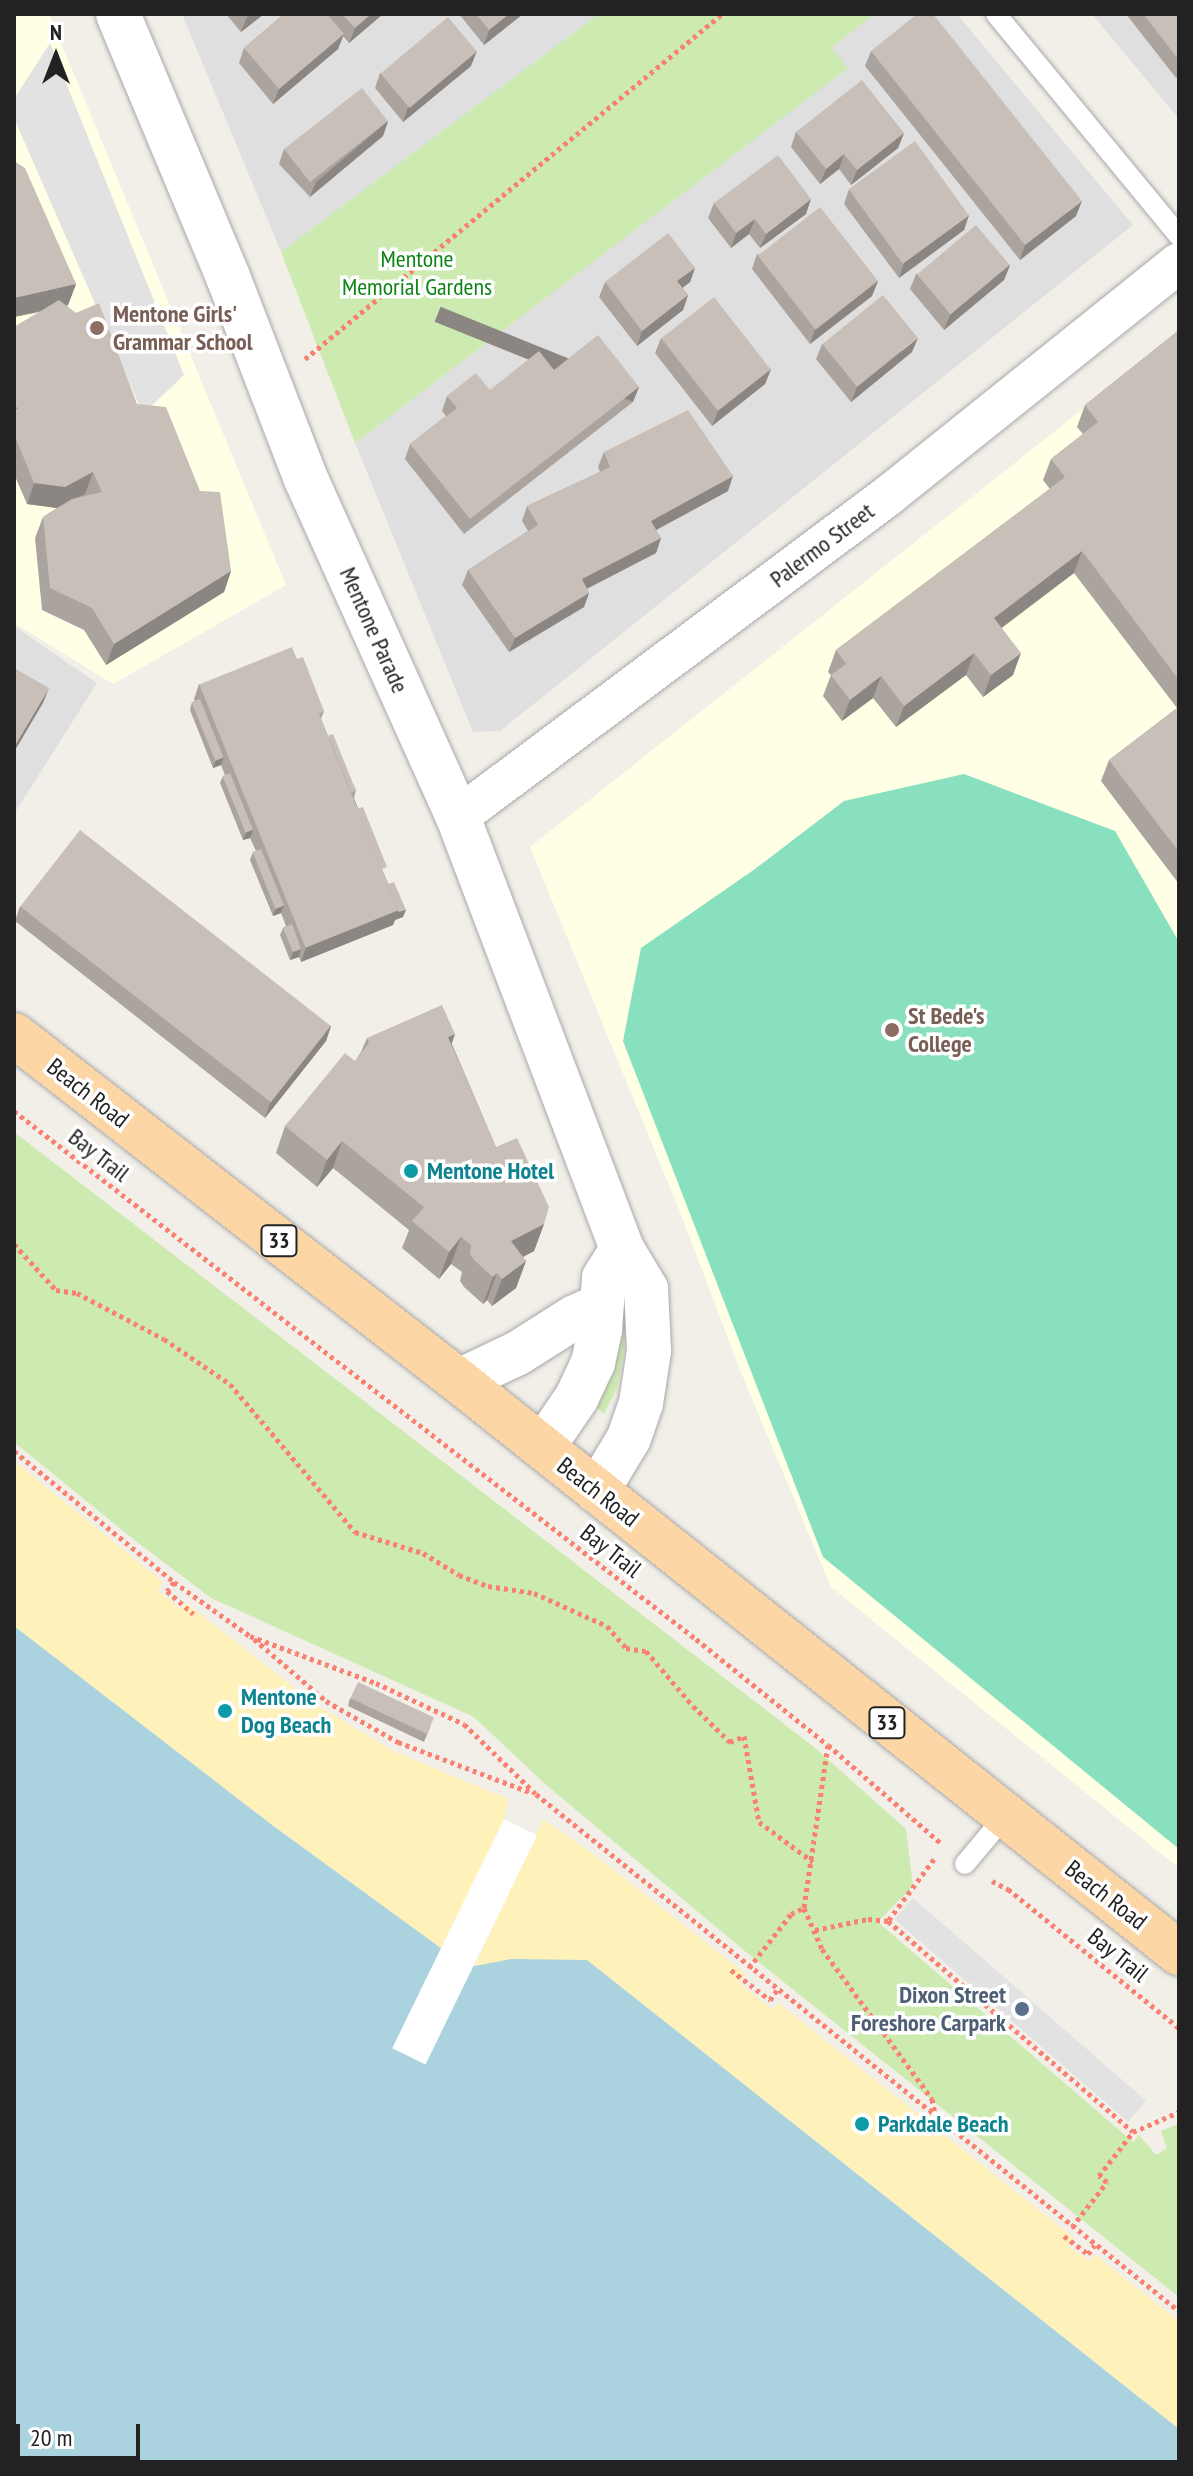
<!DOCTYPE html>
<style>
body{margin:0}
#map{position:relative;width:1193px;height:2476px;overflow:hidden;background:#f2efe9;font-family:"PT Sans Narrow",sans-serif}
div>[style]{position:absolute}
.residential>*{inset:0;background:#e0dfdf}
.education>*{inset:0;background:#ffffe5}
.grass>*{inset:0;background:#cdebb0}
.sand>*{inset:0;background:#fff1ba}
.pitch>*{inset:0;background:#88e0be}
.parking>*{inset:0;background:#e2e2e2;transform-origin:0 0}
.water>*{inset:0;background:#aad3df}
.pier>*{inset:0;background:#fff;transform-origin:0 0}
.path>*{height:5px;margin-top:-2.5px;transform-origin:0;background:repeating-linear-gradient(90deg,#fa8072 0 4px,transparent 0 8px)}
.roads{filter:drop-shadow(0 0 2px #a9a9a9) drop-shadow(0 0 2px #a9a9a9)}
.service>*{height:20px;margin:-10px;padding:0 10px;transform-origin:10px;border-radius:10px;background:#fff}
.minor>*{height:40px;margin:-20px;padding:0 20px;transform-origin:20px;border-radius:20px;background:#fff}
.tertiary>*{height:44px;margin:-22px;padding:0 22px;transform-origin:22px;border-radius:22px;background:#fff}
.primary>*{height:44px;margin:-22px;padding:0 22px;transform-origin:22px;border-radius:22px;background:#fcd6a4}
.wall>*{inset:0;background:#aba49e}
.shaded-wall>*{inset:0;background:#8b8681;transform-origin:0 0}
.building>*{inset:0;background:#c7bfb8;transform-origin:0 0}
.dots>*{width:22px;height:22px;translate:-50% -50%;box-sizing:border-box;border:4px solid #fff;border-radius:50%}
span{translate:-50% -50%;white-space:nowrap;text-align:center;line-height:1.15;-webkit-text-stroke:7px #fff;paint-order:stroke}
.shield-label span{padding:2px 6px;background:#fff;border:2px solid;border-radius:6px;-webkit-text-stroke-width:0}
.shield-label{font-size:22px;color:#222;font-weight:700}
.park-label{font-size:24px;color:#0c8416}
.education-label{font-size:24px;color:#785e54;font-weight:700}
.left{translate:0 -50%;text-align:left}
.street-label{font-size:24px;color:#222}
.culture-label{font-size:24px;color:#0d838f;font-weight:700}
.service-label{font-size:24px;color:#4e5e75;font-weight:700}
.right{translate:-100% -50%;text-align:right}
.frame{position:absolute;inset:0;border:16px solid #222;pointer-events:none}
.north{position:absolute;left:16px;top:16px;width:80px;height:80px;-webkit-text-stroke:6px #fff;paint-order:stroke;rotate:0deg;font-size:22px;font-weight:700;line-height:32px;text-align:center;color:#222}
.north::after{content:'';display:block;margin:auto;width:28px;height:36px;background:#222;clip-path:polygon(50% 0,100% 100%,50% 72%,0 100%)}
.scale{position:absolute;left:16px;top:2424px;width:124px;height:36px;box-sizing:border-box;border:4px solid #222;border-top:0;padding-left:10px;font-size:24px;line-height:28px;white-space:nowrap;color:#222;-webkit-text-stroke:6px #fff;paint-order:stroke}
</style>
<div id="map">
<div class="residential">
<i style="clip-path:polygon(182px 14px,599px 14px,281px 252px)"></i>
<i style="clip-path:polygon(874px 14px,957px 14px,1133px 225px,500px 731px,473px 732px,355px 443px,847px 68px,831px 48px)"></i>
<i style="clip-path:polygon(1092px 14px,1179px 14px,1179px 119px)"></i>
<i style="clip-path:polygon(14px 626px,97px 683px,14px 814px)"></i>
</div>
<div class="education">
<i style="clip-path:polygon(14px 14px,49px 14px,286px 585px,113px 684px,14px 623px)"></i>
<i style="clip-path:polygon(1179px 333px,1179px 1868px,831px 1587px,740px 1370px,680px 1212px,530px 847px)"></i>
</div>
<div class="grass">
<i style="clip-path:polygon(599px 14px,872px 16px,831px 48px,848px 68px,355px 443px,281px 252px)"></i>
<i style="clip-path:polygon(14px 1132px,814px 1747px,906px 1829px,913px 1886px,878px 1922px,1133px 2142px,1139px 2135px,1156px 2155px,1167px 2148px,1161px 2131px,1178px 2124px,1179px 2297px,746px 1952px,545px 1784px,474px 1717px,211px 1598px,133px 1539px,14px 1442px)"></i>
<i style="clip-path:polygon(624px 1294px,626px 1343px,617px 1388px,604px 1414px,595px 1406px)"></i>
</div>
<div class="sand">
<i style="clip-path:polygon(14px 1461px,163px 1582px,158px 1591px,182px 1610px,186px 1603px,315px 1704px,393px 1751px,508px 1799px,504px 1819px,442px 1949px,272px 1825px,14px 1626px)"></i>
<i style="clip-path:polygon(543px 1819px,596px 1856px,746px 1974px,739px 1983px,773px 2010px,778px 2003px,1074px 2238px,1068px 2246px,1089px 2261px,1095px 2255px,1179px 2321px,1179px 2429px,587px 1960px,475px 1966px)"></i>
</div>
<div class="pitch">
<i style="clip-path:polygon(964px 774px,1115px 831px,1179px 942px,1179px 1849px,823px 1557px,623px 1041px,641px 948px,755px 869px,844px 801px)"></i>
</div>
<div class="parking">
<i style="clip-path:polygon(50px 43px,184px 375px,143px 414px,14px 118px,14px 99px)"></i>
<i style="left:913px;top:1898px;width:309px;height:28px;rotate:41deg"></i>
</div>
<div class="water">
<i style="clip-path:polygon(14px 1626px,272px 1825px,442px 1949px,475px 1966px,511px 1959px,587px 1960px,1179px 2429px,1179px 2462px,14px 2462px)"></i>
</div>
<div class="pier">
<i style="left:504px;top:1819px;width:37px;height:255px;rotate:26deg"></i>
</div>
<div class="path">
<i style="left:305px;top:359px;width:541px;rotate:-39.6deg"></i>
<i style="left:14px;top:1111px;width:863px;rotate:37.75deg"></i>
<i style="left:696px;top:1639px;width:169px;rotate:38.8deg"></i>
<i style="left:828px;top:1745px;width:151px;rotate:41deg"></i>
<i style="left:14px;top:1244px;width:62px;rotate:47.6deg"></i>
<i style="left:56px;top:1290px;width:21px;rotate:8deg"></i>
<i style="left:77px;top:1293px;width:98px;rotate:27.9deg"></i>
<i style="left:164px;top:1339px;width:80px;rotate:34.3deg"></i>
<i style="left:230px;top:1384px;width:194px;rotate:49.8deg"></i>
<i style="left:355px;top:1532px;width:71px;rotate:17.2deg"></i>
<i style="left:423px;top:1553px;width:42px;rotate:31.4deg"></i>
<i style="left:459px;top:1575px;width:31px;rotate:21deg"></i>
<i style="left:488px;top:1586px;width:47px;rotate:8.7deg"></i>
<i style="left:534px;top:1593px;width:80px;rotate:24.3deg"></i>
<i style="left:607px;top:1626px;width:29px;rotate:49deg"></i>
<i style="left:626px;top:1648px;width:20px;rotate:9deg"></i>
<i style="left:646px;top:1651px;width:72px;rotate:49.5deg"></i>
<i style="left:693px;top:1706px;width:52px;rotate:44.2deg"></i>
<i style="left:730px;top:1742px;width:15px;rotate:-23deg"></i>
<i style="left:744px;top:1736px;width:87px;rotate:80.1deg"></i>
<i style="left:759px;top:1822px;width:67px;rotate:36.5deg"></i>
<i style="left:14px;top:1451px;width:207px;rotate:39.3deg"></i>
<i style="left:174px;top:1582px;width:93px;rotate:35.4deg"></i>
<i style="left:250px;top:1636px;width:134px;rotate:20.5deg"></i>
<i style="left:376px;top:1683px;width:97px;rotate:25deg"></i>
<i style="left:464px;top:1724px;width:100px;rotate:44.2deg"></i>
<i style="left:536px;top:1794px;width:825px;rotate:38.8deg"></i>
<i style="left:174px;top:1582px;width:11px;rotate:128deg"></i>
<i style="left:167px;top:1591px;width:35px;rotate:41deg"></i>
<i style="left:254px;top:1639px;width:95px;rotate:40.7deg"></i>
<i style="left:326px;top:1701px;width:83px;rotate:29.7deg"></i>
<i style="left:398px;top:1742px;width:143px;rotate:20.8deg"></i>
<i style="left:828px;top:1745px;width:165px;rotate:98.4deg"></i>
<i style="left:804px;top:1908px;width:45px;rotate:66.3deg"></i>
<i style="left:822px;top:1949px;width:186px;rotate:53.7deg"></i>
<i style="left:932px;top:2099px;width:16px;rotate:79deg"></i>
<i style="left:934px;top:1859px;width:77px;rotate:126.6deg"></i>
<i style="left:888px;top:1921px;width:323px;rotate:40.7deg"></i>
<i style="left:1133px;top:2132px;width:50px;rotate:-23.5deg"></i>
<i style="left:992px;top:1881px;width:18px;rotate:27deg"></i>
<i style="left:1008px;top:1889px;width:220px;rotate:39.1deg"></i>
<i style="left:815px;top:1930px;width:54px;rotate:-11.7deg"></i>
<i style="left:868px;top:1919px;width:20px;rotate:6deg"></i>
<i style="left:749px;top:1968px;width:68px;rotate:-52.1deg"></i>
<i style="left:791px;top:1914px;width:14px;rotate:-25deg"></i>
<i style="left:731px;top:1970px;width:49px;rotate:37.6deg"></i>
<i style="left:770px;top:2000px;width:12px;rotate:-55deg"></i>
<i style="left:1072px;top:2227px;width:57px;rotate:-52.1deg"></i>
<i style="left:1107px;top:2182px;width:10px;rotate:-143deg"></i>
<i style="left:1099px;top:2176px;width:56px;rotate:-52.3deg"></i>
<i style="left:1064px;top:2236px;width:30px;rotate:37deg"></i>
<i style="left:1088px;top:2254px;width:11px;rotate:-52deg"></i>
</div>
<div class="roads">
<div class="service">
<i style="left:996px;top:14px;width:288px;rotate:50.5deg"></i>
<i style="left:965px;top:1864px;width:64px;rotate:-50.1deg"></i>
</div>
<div class="minor">
<i style="left:458px;top:817px;width:538px;rotate:-36.76deg"></i>
<i style="left:889px;top:495px;width:371px;rotate:-38.7deg"></i>
</div>
<div class="tertiary">
<i style="left:118px;top:14px;width:285px;rotate:67.3deg"></i>
<i style="left:228px;top:277px;width:217px;rotate:68.9deg"></i>
<i style="left:306px;top:479px;width:371px;rotate:65.8deg"></i>
<i style="left:458px;top:817px;width:462px;rotate:69.2deg"></i>
<i style="left:622px;top:1249px;width:47px;rotate:59deg"></i>
<i style="left:646px;top:1289px;width:62px;rotate:87.2deg"></i>
<i style="left:649px;top:1351px;width:53px;rotate:98.7deg"></i>
<i style="left:641px;top:1403px;width:37px;rotate:109deg"></i>
<i style="left:629px;top:1438px;width:62px;rotate:121.1deg"></i>
<i style="left:459px;top:1381px;width:65px;rotate:-25.4deg"></i>
<i style="left:518px;top:1353px;width:67px;rotate:-32.3deg"></i>
<i style="left:575px;top:1317px;width:27px;rotate:-24deg"></i>
<i style="left:543px;top:1447px;width:60px;rotate:-55.8deg"></i>
<i style="left:577px;top:1397px;width:38px;rotate:-65deg"></i>
<i style="left:593px;top:1363px;width:35px;rotate:-78deg"></i>
<i style="left:600px;top:1329px;width:51px;rotate:-85.5deg"></i>
<i style="left:604px;top:1278px;width:34px;rotate:-58deg"></i>
</div>
<div class="primary">
<i style="left:14px;top:1035px;width:564px;rotate:37.87deg"></i>
<i style="left:459px;top:1381px;width:920px;rotate:38.47deg"></i>
</div>
</div>
<div class="wall">
<i style="clip-path:polygon(226px 14px,264px 14px,241px 32px)"></i>
<i style="clip-path:polygon(284px 14px,383px 14px,349px 43px,343px 36px,338px 49px,273px 104px,239px 63px,244px 48px)"></i>
<i style="clip-path:polygon(459px 14px,523px 14px,484px 45px)"></i>
<i style="clip-path:polygon(1126px 14px,1179px 14px,1179px 76px,1176px 78px)"></i>
<i style="clip-path:polygon(871px 51px,1076px 216px,1020px 260px,865px 66px)"></i>
<i style="clip-path:polygon(471px 66px,403px 122px,375px 88px,380px 73px)"></i>
<i style="clip-path:polygon(388px 121px,383px 136px,310px 197px,279px 164px,284px 149px)"></i>
<i style="clip-path:polygon(796px 132px,904px 133px,898px 148px,851px 185px,839px 169px,820px 184px,791px 147px)"></i>
<i style="clip-path:polygon(14px 161px,76px 284px,68px 305px,67px 306px,137px 404px,231px 571px,224px 592px,106px 665px,84px 630px,42px 610px,35px 538px,43px 517px,57px 508px,27px 504px,14px 474px,14px 327px,40px 312px,14px 317px)"></i>
<i style="clip-path:polygon(849px 189px,969px 215px,964px 230px,899px 278px,844px 204px)"></i>
<i style="clip-path:polygon(714px 203px,806px 214px,760px 248px,749px 234px,731px 248px,708px 218px)"></i>
<i style="clip-path:polygon(757px 254px,878px 281px,872px 296px,810px 344px,752px 269px)"></i>
<i style="clip-path:polygon(1010px 265px,1004px 280px,944px 330px,910px 289px,916px 274px)"></i>
<i style="clip-path:polygon(695px 268px,690px 282px,682px 288px,688px 295px,683px 310px,637px 346px,599px 297px,605px 282px)"></i>
<i style="clip-path:polygon(1179px 330px,1179px 884px,1101px 781px,1109px 760px,1177px 708px,1074px 573px,1002px 628px,1013px 675px,983px 697px,966px 675px,896px 727px,873px 698px,842px 721px,823px 696px,831px 675px,828px 672px,836px 650px,1050px 489px,1043px 480px,1051px 459px,1083px 434px,1077px 427px,1085px 405px)"></i>
<i style="clip-path:polygon(661px 338px,771px 369px,765px 384px,712px 426px,655px 353px)"></i>
<i style="clip-path:polygon(822px 344px,912px 352px,851px 402px,816px 359px)"></i>
<i style="clip-path:polygon(554px 370px,639px 387px,633px 402px,464px 534px,405px 459px,410px 444px,446px 416px,442px 411px,447px 396px,490px 390px)"></i>
<i style="clip-path:polygon(604px 452px,728px 491px,656px 530px,661px 538px,656px 553px,587px 589px,589px 593px,584px 607px,509px 652px,462px 585px,468px 570px,528px 531px,522px 521px,527px 506px,600px 472px,598px 467px)"></i>
<i style="clip-path:polygon(199px 684px,324px 711px,321px 719px,328px 736px,356px 790px,354px 798px,384px 874px,403px 917px,395px 920px,393px 925px,301px 962px,299px 957px,290px 960px,280px 935px,283px 928px,286px 926px,281px 913px,273px 916px,250px 860px,253px 852px,256px 851px,250px 838px,243px 840px,220px 783px,223px 776px,225px 775px,221px 765px,213px 768px,190px 710px,192px 702px,195px 701px,194px 699px)"></i>
<i style="clip-path:polygon(20px 906px,331px 1026px,326px 1041px,265px 1118px,15px 921px)"></i>
<i style="clip-path:polygon(367px 1038px,452px 1044px,496px 1147px,544px 1224px,534px 1251px,523px 1257px,526px 1261px,516px 1288px,492px 1306px,487px 1300px,483px 1304px,464px 1287px,460px 1281px,462px 1272px,451px 1264px,439px 1279px,402px 1248px,409px 1230px,333px 1168px,317px 1187px,276px 1153px,285px 1126px,355px 1061px,361px 1052px)"></i>
<i style="clip-path:polygon(350px 1698px,431px 1725px,424px 1742px,348px 1706px)"></i>
</div>
<div class="shaded-wall">
<i style="clip-path:polygon(251px 14px,264px 14px,241px 32px,247px 17px)"></i>
<i style="clip-path:polygon(371px 14px,383px 14px,349px 43px,355px 28px)"></i>
<i style="clip-path:polygon(509px 14px,523px 14px,484px 45px,489px 30px)"></i>
<i style="clip-path:polygon(344px 34px,338px 49px,273px 104px,279px 89px)"></i>
<i style="clip-path:polygon(477px 51px,471px 66px,403px 122px,408px 107px)"></i>
<i style="clip-path:polygon(388px 121px,383px 136px,310px 197px,316px 182px)"></i>
<i style="clip-path:polygon(904px 133px,898px 148px,851px 185px,857px 170px)"></i>
<i style="clip-path:polygon(844px 154px,839px 169px,820px 184px,826px 169px)"></i>
<i style="clip-path:polygon(811px 199px,806px 214px,760px 248px,766px 234px)"></i>
<i style="clip-path:polygon(1082px 201px,1076px 216px,1020px 260px,1025px 245px)"></i>
<i style="clip-path:polygon(969px 215px,964px 230px,899px 278px,904px 263px)"></i>
<i style="clip-path:polygon(755px 219px,749px 234px,731px 248px,736px 233px)"></i>
<i style="clip-path:polygon(1010px 265px,1004px 280px,944px 330px,950px 315px)"></i>
<i style="clip-path:polygon(695px 268px,690px 282px,672px 296px,677px 281px)"></i>
<i style="clip-path:polygon(878px 281px,872px 296px,810px 344px,815px 329px)"></i>
<i style="clip-path:polygon(76px 284px,68px 305px,14px 317px,14px 298px)"></i>
<i style="clip-path:polygon(688px 295px,683px 310px,637px 346px,642px 331px)"></i>
<i style="clip-path:polygon(918px 338px,912px 352px,851px 402px,857px 387px)"></i>
<i style="clip-path:polygon(771px 369px,765px 384px,712px 426px,718px 411px)"></i>
<i style="left:639px;top:387px;width:16px;height:214px;rotate:112deg"></i>
<i style="clip-path:polygon(93px 472px,85px 494px,57px 508px,27px 504px,34px 483px)"></i>
<i style="clip-path:polygon(733px 476px,728px 491px,645px 536px,651px 521px)"></i>
<i style="clip-path:polygon(661px 538px,656px 553px,576px 594px,582px 579px)"></i>
<i style="clip-path:polygon(1082px 551px,1074px 573px,986px 639px,994px 618px)"></i>
<i style="clip-path:polygon(231px 571px,224px 592px,106px 665px,114px 644px)"></i>
<i style="clip-path:polygon(589px 593px,584px 607px,509px 652px,515px 638px)"></i>
<i style="clip-path:polygon(974px 653px,966px 675px,896px 727px,904px 706px)"></i>
<i style="clip-path:polygon(1021px 653px,1013px 675px,983px 697px,991px 675px)"></i>
<i style="clip-path:polygon(881px 676px,873px 698px,842px 721px,850px 700px)"></i>
<i style="clip-path:polygon(49px 688px,43px 703px,14px 752px,14px 747px)"></i>
<i style="clip-path:polygon(224px 757px,221px 765px,213px 768px,216px 760px)"></i>
<i style="clip-path:polygon(253px 830px,250px 838px,243px 840px,246px 833px)"></i>
<i style="clip-path:polygon(284px 905px,281px 913px,273px 916px,276px 908px)"></i>
<i style="clip-path:polygon(398px 910px,406px 910px,403px 917px,395px 920px,393px 925px,301px 962px,306px 947px)"></i>
<i style="clip-path:polygon(301px 949px,299px 957px,290px 960px,293px 952px)"></i>
<i style="clip-path:polygon(331px 1026px,326px 1041px,265px 1118px,270px 1103px)"></i>
<i style="clip-path:polygon(455px 1034px,446px 1061px,448px 1037px)"></i>
<i style="clip-path:polygon(342px 1141px,333px 1168px,317px 1187px,327px 1160px)"></i>
<i style="clip-path:polygon(544px 1224px,534px 1251px,502px 1268px,511px 1241px)"></i>
<i style="clip-path:polygon(461px 1237px,451px 1264px,439px 1279px,449px 1252px)"></i>
<i style="clip-path:polygon(526px 1261px,516px 1288px,492px 1306px,502px 1279px)"></i>
<i style="clip-path:polygon(497px 1273px,487px 1300px,483px 1304px,493px 1277px)"></i>
</div>
<div class="building">
<i style="clip-path:polygon(284px 14px,327px 14px,344px 34px,279px 89px,244px 48px)"></i>
<i style="clip-path:polygon(342px 14px,371px 14px,355px 28px)"></i>
<i style="clip-path:polygon(476px 14px,509px 14px,489px 30px)"></i>
<i style="clip-path:polygon(917px 14px,933px 14px,1082px 201px,1025px 245px,871px 51px)"></i>
<i style="clip-path:polygon(1143px 14px,1179px 14px,1179px 60px)"></i>
<i style="left:448px;top:17px;width:45px;height:88px;rotate:50deg"></i>
<i style="clip-path:polygon(862px 80px,904px 133px,857px 170px,844px 154px,826px 169px,796px 132px)"></i>
<i style="left:362px;top:88px;width:42px;height:99px;rotate:52deg"></i>
<i style="left:915px;top:141px;width:92px;height:82px;rotate:54deg"></i>
<i style="clip-path:polygon(778px 155px,811px 199px,766px 234px,755px 219px,736px 233px,714px 203px)"></i>
<i style="clip-path:polygon(14px 161px,25px 168px,76px 284px,14px 298px)"></i>
<i style="left:820px;top:207px;width:94px;height:79px;rotate:52deg"></i>
<i style="left:976px;top:225px;width:52px;height:77px;rotate:50deg"></i>
<i style="clip-path:polygon(668px 233px,695px 268px,677px 281px,688px 295px,642px 331px,605px 282px)"></i>
<i style="left:883px;top:295px;width:55px;height:78px;rotate:51deg"></i>
<i style="left:714px;top:297px;width:92px;height:67px;rotate:52deg"></i>
<i style="clip-path:polygon(59px 300px,76px 313px,99px 303px,137px 404px,166px 407px,200px 491px,220px 492px,231px 571px,114px 644px,92px 608px,50px 588px,43px 517px,72px 499px,102px 492px,93px 472px,65px 487px,34px 483px,14px 434px,14px 410px,19px 409px,14px 405px,14px 327px)"></i>
<i style="clip-path:polygon(1179px 330px,1179px 680px,1082px 551px,994px 618px,1021px 653px,991px 675px,974px 653px,904px 706px,881px 676px,850px 700px,831px 675px,846px 664px,836px 650px,1065px 477px,1051px 459px,1098px 422px,1085px 405px)"></i>
<i style="clip-path:polygon(598px 335px,639px 387px,470px 519px,410px 444px,457px 408px,447px 396px,476px 373px,490px 390px,539px 351px,554px 370px)"></i>
<i style="clip-path:polygon(688px 410px,733px 476px,651px 521px,661px 538px,582px 579px,589px 593px,515px 638px,468px 570px,538px 525px,527px 506px,610px 467px,604px 452px)"></i>
<i style="left:292px;top:647px;width:284px;height:100px;rotate:68deg"></i>
<i style="clip-path:polygon(303px 657px,324px 711px,319px 714px,296px 659px)"></i>
<i style="clip-path:polygon(14px 668px,49px 688px,14px 747px)"></i>
<i style="left:200px;top:699px;width:63px;height:9px;rotate:68deg"></i>
<i style="clip-path:polygon(1179px 707px,1179px 852px,1109px 760px)"></i>
<i style="left:333px;top:734px;width:61px;height:5px;rotate:68deg"></i>
<i style="left:230px;top:773px;width:61px;height:8px;rotate:68deg"></i>
<i style="clip-path:polygon(363px 807px,387px 867px,382px 869px,357px 809px)"></i>
<i style="left:80px;top:830px;width:318px;height:97px;rotate:38deg"></i>
<i style="left:261px;top:849px;width:61px;height:9px;rotate:68deg"></i>
<i style="clip-path:polygon(394px 882px,406px 910px,398px 912px,398px 910px,388px 884px)"></i>
<i style="clip-path:polygon(292px 924px,301px 949px,293px 952px,283px 928px)"></i>
<i style="clip-path:polygon(442px 1005px,455px 1034px,448px 1037px,496px 1147px,517px 1138px,549px 1207px,544px 1224px,511px 1241px,526px 1261px,502px 1279px,497px 1273px,493px 1277px,474px 1260px,470px 1254px,471px 1245px,461px 1237px,449px 1252px,412px 1221px,424px 1207px,342px 1141px,327px 1160px,285px 1126px,345px 1053px,355px 1061px,369px 1043px,367px 1038px)"></i>
<i style="left:358px;top:1682px;width:84px;height:18px;rotate:25deg"></i>
</div>
<div class="dots">
<i style="left:97px;top:328px;background:#8d6e63"></i>
<i style="left:892px;top:1030px;background:#8d6e63"></i>
<i style="left:411px;top:1171px;background:#0f9aa8"></i>
<i style="left:225px;top:1711px;background:#0f9aa8"></i>
<i style="left:1022px;top:2009px;background:#5c6f8a"></i>
<i style="left:862px;top:2124px;background:#0f9aa8"></i>
</div>
<div class="shield-label">
<span style="left:279px;top:1241px">33</span>
<span style="left:887px;top:1723px">33</span>
</div>
<div class="park-label">
<span style="left:417px;top:273px">Mentone<br>Memorial Gardens</span>
</div>
<div class="education-label">
<span class="left" style="left:113px;top:328px">Mentone Girls'<br>Grammar School</span>
<span class="left" style="left:908px;top:1030px">St Bede's<br>College</span>
</div>
<div class="street-label">
<span style="left:822px;top:545px;rotate:-37deg">Palermo Street</span>
<span style="left:374px;top:630px;rotate:66deg">Mentone Parade</span>
<span style="left:88px;top:1093px;rotate:38deg">Beach Road</span>
<span style="left:99px;top:1155px;rotate:38deg">Bay Trail</span>
<span style="left:598px;top:1492px;rotate:38deg">Beach Road</span>
<span style="left:611px;top:1551px;rotate:38deg">Bay Trail</span>
<span style="left:1106px;top:1895px;rotate:38deg">Beach Road</span>
<span style="left:1118px;top:1955px;rotate:39deg">Bay Trail</span>
</div>
<div class="culture-label">
<span class="left" style="left:427px;top:1171px">Mentone Hotel</span>
<span class="left" style="left:241px;top:1711px">Mentone<br>Dog Beach</span>
<span class="left" style="left:878px;top:2124px">Parkdale Beach</span>
</div>
<div class="service-label">
<span class="right" style="left:1006px;top:2009px">Dixon Street<br>Foreshore Carpark</span>
</div>
<div class="frame"></div>
<div class="north">N</div>
<div class="scale">20 m</div>
</div>
